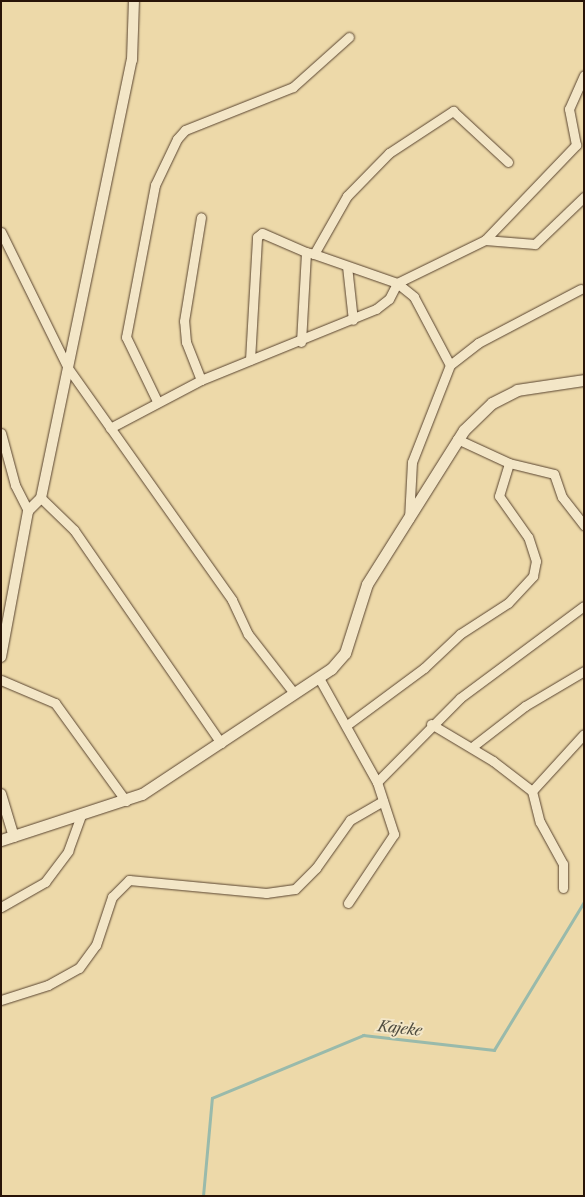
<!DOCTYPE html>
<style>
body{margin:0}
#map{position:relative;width:585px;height:1197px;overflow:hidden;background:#edd9a9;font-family:"Libre Caslon Text",serif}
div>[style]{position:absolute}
.stream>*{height:2.5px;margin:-1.25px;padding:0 1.25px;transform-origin:1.25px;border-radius:1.25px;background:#99baab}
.roads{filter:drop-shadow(0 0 1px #594430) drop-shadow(0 0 1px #594430)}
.minor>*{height:9px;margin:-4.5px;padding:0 4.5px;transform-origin:4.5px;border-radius:4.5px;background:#f3e6c7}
.tertiary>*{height:10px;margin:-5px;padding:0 5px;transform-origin:5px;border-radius:5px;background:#f3e6c7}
.secondary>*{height:11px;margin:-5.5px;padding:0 5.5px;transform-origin:5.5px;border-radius:5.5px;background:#f3e6c7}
span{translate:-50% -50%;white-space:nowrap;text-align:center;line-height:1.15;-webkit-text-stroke:4px #f3e6c7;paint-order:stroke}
.water-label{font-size:15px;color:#504d40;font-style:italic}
.frame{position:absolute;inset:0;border:2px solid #281307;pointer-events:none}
</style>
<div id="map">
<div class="stream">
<i style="left:203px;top:1196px;width:98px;rotate:-84.8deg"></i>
<i style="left:212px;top:1098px;width:164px;rotate:-22.6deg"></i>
<i style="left:363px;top:1035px;width:132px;rotate:6.5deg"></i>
<i style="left:494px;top:1050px;width:173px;rotate:-58.7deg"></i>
</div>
<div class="roads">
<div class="minor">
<i style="left:1px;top:232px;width:152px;rotate:63.8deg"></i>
<i style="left:68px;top:368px;width:284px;rotate:54.7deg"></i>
<i style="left:232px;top:600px;width:38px;rotate:65deg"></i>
<i style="left:248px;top:634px;width:75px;rotate:52.1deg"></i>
<i style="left:485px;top:240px;width:132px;rotate:-46.2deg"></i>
<i style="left:576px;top:145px;width:37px;rotate:-101deg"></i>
<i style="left:569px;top:109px;width:37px;rotate:-66deg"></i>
<i style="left:314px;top:254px;width:88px;rotate:19.3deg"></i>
<i style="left:397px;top:283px;width:98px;rotate:-26deg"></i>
<i style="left:485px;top:240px;width:50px;rotate:4.6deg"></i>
<i style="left:535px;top:244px;width:68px;rotate:-43.8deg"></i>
<i style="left:347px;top:266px;width:54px;rotate:83.7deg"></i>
<i style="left:301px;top:342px;width:90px;rotate:-86.8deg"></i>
<i style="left:306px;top:252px;width:8px;rotate:14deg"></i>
<i style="left:314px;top:254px;width:67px;rotate:-60.4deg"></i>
<i style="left:347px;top:196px;width:60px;rotate:-45.7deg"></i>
<i style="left:389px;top:153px;width:77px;rotate:-33.3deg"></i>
<i style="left:453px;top:111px;width:75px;rotate:42.8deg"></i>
<i style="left:250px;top:360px;width:123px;rotate:-86.7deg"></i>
<i style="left:257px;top:237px;width:6px;rotate:-39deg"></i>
<i style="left:262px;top:233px;width:48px;rotate:23.4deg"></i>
<i style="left:201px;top:380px;width:41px;rotate:-111.5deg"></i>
<i style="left:186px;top:342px;width:21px;rotate:-95deg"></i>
<i style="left:184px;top:321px;width:105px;rotate:-80.7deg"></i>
<i style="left:157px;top:401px;width:71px;rotate:-115.8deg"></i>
<i style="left:126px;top:337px;width:155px;rotate:-79.2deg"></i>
<i style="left:155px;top:185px;width:51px;rotate:-64.4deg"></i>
<i style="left:177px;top:139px;width:12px;rotate:-48deg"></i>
<i style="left:185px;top:130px;width:116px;rotate:-21.7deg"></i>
<i style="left:293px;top:87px;width:75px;rotate:-41.8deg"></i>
<i style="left:110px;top:428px;width:103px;rotate:-27.8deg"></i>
<i style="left:201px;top:380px;width:189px;rotate:-22.1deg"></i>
<i style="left:376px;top:309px;width:16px;rotate:-38deg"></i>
<i style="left:389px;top:299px;width:18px;rotate:-63deg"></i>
<i style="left:397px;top:283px;width:22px;rotate:39deg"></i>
<i style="left:414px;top:297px;width:77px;rotate:62.1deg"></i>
<i style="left:1px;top:433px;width:54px;rotate:74.9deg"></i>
<i style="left:15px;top:485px;width:29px;rotate:63deg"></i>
<i style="left:457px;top:439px;width:57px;rotate:24.8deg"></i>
<i style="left:509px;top:463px;width:46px;rotate:13.7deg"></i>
<i style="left:554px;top:474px;width:24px;rotate:71deg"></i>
<i style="left:562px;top:497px;width:36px;rotate:52deg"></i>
<i style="left:41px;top:498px;width:46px;rotate:44.1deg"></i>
<i style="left:74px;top:530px;width:259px;rotate:55.4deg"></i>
<i style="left:409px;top:519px;width:57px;rotate:-87deg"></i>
<i style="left:412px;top:462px;width:104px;rotate:-68.6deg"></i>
<i style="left:450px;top:365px;width:36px;rotate:-38deg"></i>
<i style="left:478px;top:343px;width:116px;rotate:-27.7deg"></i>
<i style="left:319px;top:678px;width:119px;rotate:60.9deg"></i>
<i style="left:377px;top:782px;width:55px;rotate:71.9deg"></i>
<i style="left:394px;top:834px;width:83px;rotate:123.7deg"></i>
<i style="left:1px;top:680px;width:59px;rotate:23.1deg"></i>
<i style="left:55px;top:703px;width:121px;rotate:54.1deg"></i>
<i style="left:431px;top:724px;width:72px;rotate:30.8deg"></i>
<i style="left:493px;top:761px;width:49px;rotate:37.6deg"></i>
<i style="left:532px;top:791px;width:32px;rotate:76deg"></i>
<i style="left:540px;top:822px;width:48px;rotate:61.3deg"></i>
<i style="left:563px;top:864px;width:24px;rotate:90deg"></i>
<i style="left:347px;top:725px;width:96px;rotate:-36.5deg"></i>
<i style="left:424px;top:668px;width:50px;rotate:-43.4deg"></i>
<i style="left:460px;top:634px;width:57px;rotate:-32.9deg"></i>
<i style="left:508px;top:603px;width:37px;rotate:-47deg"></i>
<i style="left:533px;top:576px;width:15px;rotate:-79deg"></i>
<i style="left:536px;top:561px;width:25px;rotate:-108deg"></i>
<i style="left:528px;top:537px;width:50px;rotate:-125.3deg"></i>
<i style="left:499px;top:496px;width:34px;rotate:-73deg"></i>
<i style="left:472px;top:747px;width:67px;rotate:-37.7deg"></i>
<i style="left:525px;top:706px;width:69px;rotate:-30.7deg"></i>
<i style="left:377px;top:782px;width:118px;rotate:-45.3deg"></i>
<i style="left:460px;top:698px;width:154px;rotate:-36.6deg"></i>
<i style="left:532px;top:791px;width:77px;rotate:-47.6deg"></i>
<i style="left:1px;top:907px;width:51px;rotate:-29.6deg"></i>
<i style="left:45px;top:882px;width:39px;rotate:-53deg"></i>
<i style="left:68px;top:851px;width:37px;rotate:-70deg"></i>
<i style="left:1px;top:1000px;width:49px;rotate:-17.7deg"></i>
<i style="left:48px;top:985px;width:35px;rotate:-29deg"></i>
<i style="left:79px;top:968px;width:29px;rotate:-54deg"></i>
<i style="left:96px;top:945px;width:51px;rotate:-71.6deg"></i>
<i style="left:112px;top:897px;width:24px;rotate:-45deg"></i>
<i style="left:129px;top:880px;width:138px;rotate:5.4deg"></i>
<i style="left:266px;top:893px;width:29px;rotate:-8deg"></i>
<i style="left:295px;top:889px;width:30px;rotate:-45deg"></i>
<i style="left:316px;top:868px;width:59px;rotate:-54.7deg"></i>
<i style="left:350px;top:820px;width:38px;rotate:-30deg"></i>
</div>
<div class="tertiary">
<i style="left:1px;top:657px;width:148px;rotate:-79.5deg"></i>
<i style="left:28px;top:511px;width:18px;rotate:-45deg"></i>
<i style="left:41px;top:498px;width:447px;rotate:-78.3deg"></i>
<i style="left:132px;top:60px;width:59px;rotate:-88.1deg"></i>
<i style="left:1px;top:794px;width:45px;rotate:73.2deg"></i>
</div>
<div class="secondary">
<i style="left:1px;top:840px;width:148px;rotate:-18.1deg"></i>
<i style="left:142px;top:794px;width:227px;rotate:-33.5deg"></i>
<i style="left:331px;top:669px;width:21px;rotate:-49deg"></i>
<i style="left:345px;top:653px;width:72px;rotate:-72.3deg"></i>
<i style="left:367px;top:584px;width:182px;rotate:-57.8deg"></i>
<i style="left:464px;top:430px;width:39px;rotate:-44deg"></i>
<i style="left:492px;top:403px;width:28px;rotate:-27deg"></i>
<i style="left:517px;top:390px;width:68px;rotate:-8.5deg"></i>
</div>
</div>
<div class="water-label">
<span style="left:400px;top:1028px;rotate:6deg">Kajeke</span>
</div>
<div class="frame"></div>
</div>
